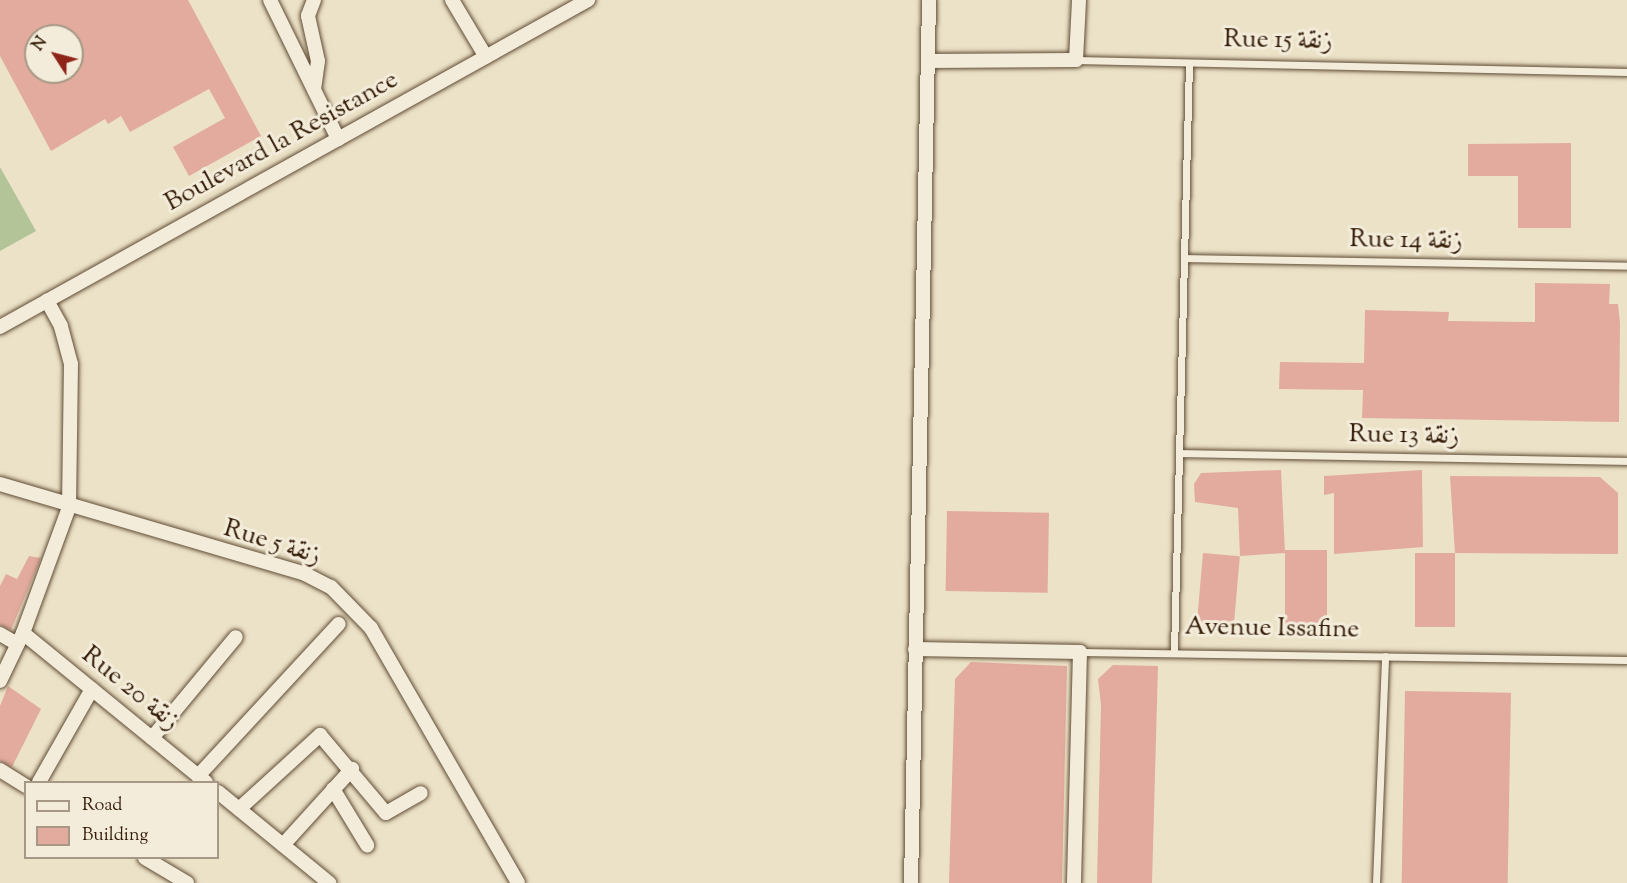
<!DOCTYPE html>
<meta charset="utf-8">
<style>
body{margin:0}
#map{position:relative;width:1627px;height:883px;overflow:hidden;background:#ece2c7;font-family:"Sorts Mill Goudy",Amiri,serif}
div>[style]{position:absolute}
.green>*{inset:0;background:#b3c499}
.building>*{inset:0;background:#e2ab9d;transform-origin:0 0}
.roads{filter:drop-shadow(0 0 2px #604c35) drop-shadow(0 0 2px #604c35)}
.service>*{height:7px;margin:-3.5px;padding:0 3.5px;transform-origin:3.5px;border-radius:3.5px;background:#f3ecdb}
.minor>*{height:14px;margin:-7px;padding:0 7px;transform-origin:7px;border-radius:7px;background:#f3ecdb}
span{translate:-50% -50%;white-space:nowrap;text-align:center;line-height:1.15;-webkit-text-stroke:6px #f3ecdb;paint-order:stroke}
.street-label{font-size:26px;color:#321a04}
.legend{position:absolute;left:24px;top:781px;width:195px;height:78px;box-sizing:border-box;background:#f3ecdb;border:2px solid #a69885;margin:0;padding:8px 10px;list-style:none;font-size:18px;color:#321a04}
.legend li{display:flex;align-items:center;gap:12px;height:30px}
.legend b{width:30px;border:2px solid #a69885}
.north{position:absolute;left:24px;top:24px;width:60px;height:60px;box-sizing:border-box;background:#f3ecdb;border:2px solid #a69885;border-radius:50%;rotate:306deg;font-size:16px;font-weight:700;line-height:24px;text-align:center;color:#321a04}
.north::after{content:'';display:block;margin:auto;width:21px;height:27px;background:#8f2418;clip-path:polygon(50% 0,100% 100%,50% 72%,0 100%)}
</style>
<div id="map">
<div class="green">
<i style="clip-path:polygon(0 167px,36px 231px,0 251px)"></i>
</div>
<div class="building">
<i style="clip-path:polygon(evenodd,0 0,188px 0,261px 136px,189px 176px,173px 147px,225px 118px,209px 89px,130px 132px,121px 116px,108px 124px,105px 119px,51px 151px,0 56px,0 0,36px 36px,72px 36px,72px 72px,36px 72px,36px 36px)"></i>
<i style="clip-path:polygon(1571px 143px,1571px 228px,1518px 228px,1518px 176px,1468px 176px,1468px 144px)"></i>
<i style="clip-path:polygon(1535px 283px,1610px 284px,1609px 304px,1618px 304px,1620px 323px,1619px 422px,1362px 418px,1363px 390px,1279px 389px,1280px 362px,1364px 363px,1365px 310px,1449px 312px,1448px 321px,1535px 322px)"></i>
<i style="clip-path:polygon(1281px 470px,1285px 553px,1240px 556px,1238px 508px,1195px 502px,1194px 484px,1201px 473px)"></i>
<i style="clip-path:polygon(1422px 470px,1423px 547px,1334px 554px,1334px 493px,1324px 495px,1324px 476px)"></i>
<i style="clip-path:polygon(1450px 476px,1600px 477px,1618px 493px,1618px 554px,1455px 553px)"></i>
<i style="left:947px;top:511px;width:102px;height:80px;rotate:1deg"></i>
<i style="left:1327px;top:550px;width:79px;height:42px;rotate:90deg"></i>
<i style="left:1203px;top:553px;width:37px;height:75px;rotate:5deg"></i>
<i style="left:1415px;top:553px;width:40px;height:74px"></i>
<i style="clip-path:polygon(29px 556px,41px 558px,11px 630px,0 625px,0 586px,6px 574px,17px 579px)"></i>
<i style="clip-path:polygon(971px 662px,1067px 666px,1062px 883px,949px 883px,955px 679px)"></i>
<i style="clip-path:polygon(1113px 665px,1158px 666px,1152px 883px,1097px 883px,1101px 705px,1098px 679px)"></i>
<i style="clip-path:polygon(8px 686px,41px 709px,12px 767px,0 761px,0 706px)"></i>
<i style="left:1405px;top:691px;width:106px;height:192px;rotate:1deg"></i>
</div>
<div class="roads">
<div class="service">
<i style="left:1076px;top:60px;width:551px;rotate:1.25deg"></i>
<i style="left:1184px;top:258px;width:443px;rotate:1deg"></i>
<i style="left:1179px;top:453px;width:448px;rotate:1deg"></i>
<i style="left:1174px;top:651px;width:587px;rotate:-88.54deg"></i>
<i style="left:1080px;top:652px;width:547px;rotate:0.84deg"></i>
<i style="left:1376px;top:883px;width:227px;rotate:-87.7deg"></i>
</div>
<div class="minor">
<i style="left:270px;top:0;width:155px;rotate:63.9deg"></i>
<i style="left:314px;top:0;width:17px;rotate:111deg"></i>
<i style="left:308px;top:16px;width:46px;rotate:77.5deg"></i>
<i style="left:318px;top:61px;width:29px;rotate:98deg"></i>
<i style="left:452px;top:0;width:66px;rotate:59.2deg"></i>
<i style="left:928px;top:61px;width:148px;rotate:-0.4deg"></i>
<i style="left:1076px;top:60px;width:60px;rotate:-87.1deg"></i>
<i style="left:0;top:327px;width:673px;rotate:-29.08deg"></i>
<i style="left:0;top:484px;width:318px;rotate:16.4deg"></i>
<i style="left:305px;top:574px;width:29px;rotate:27deg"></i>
<i style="left:331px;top:587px;width:57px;rotate:45.7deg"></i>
<i style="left:371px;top:628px;width:294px;rotate:60deg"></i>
<i style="left:23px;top:633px;width:236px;rotate:39.2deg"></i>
<i style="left:0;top:634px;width:20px;rotate:30deg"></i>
<i style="left:915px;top:649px;width:165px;rotate:1deg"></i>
<i style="left:1080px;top:652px;width:231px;rotate:91.5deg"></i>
<i style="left:0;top:681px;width:53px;rotate:-64.4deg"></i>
<i style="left:23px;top:633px;width:134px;rotate:-69.9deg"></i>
<i style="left:69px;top:507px;width:143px;rotate:-89.2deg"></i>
<i style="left:71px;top:364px;width:39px;rotate:-105deg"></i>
<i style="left:61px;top:326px;width:29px;rotate:-119deg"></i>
<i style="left:152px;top:738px;width:131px;rotate:-50.3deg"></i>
<i style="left:0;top:770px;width:31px;rotate:32deg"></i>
<i style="left:198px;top:776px;width:207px;rotate:-47.2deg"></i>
<i style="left:39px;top:782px;width:107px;rotate:-60.3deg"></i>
<i style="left:333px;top:789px;width:66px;rotate:58.7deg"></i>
<i style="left:218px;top:792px;width:144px;rotate:39.3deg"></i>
<i style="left:239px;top:809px;width:110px;rotate:-42.4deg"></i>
<i style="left:320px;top:735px;width:102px;rotate:49.8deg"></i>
<i style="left:386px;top:813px;width:40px;rotate:-29.7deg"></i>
<i style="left:283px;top:845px;width:103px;rotate:-47.8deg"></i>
<i style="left:145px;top:858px;width:49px;rotate:30.8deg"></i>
<i style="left:911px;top:883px;width:883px;rotate:-88.83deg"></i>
</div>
</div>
<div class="street-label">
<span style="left:1278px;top:41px;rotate:1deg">Rue 15 زنقة</span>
<span style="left:282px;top:142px;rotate:-29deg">Boulevard la Resistance</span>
<span style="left:1406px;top:241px;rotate:1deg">Rue 14 زنقة</span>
<span style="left:1404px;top:436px;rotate:1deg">Rue 13 زنقة</span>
<span style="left:272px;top:543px;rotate:17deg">Rue 5 زنقة</span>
<span style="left:1272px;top:629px;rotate:1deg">Avenue Issafine</span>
<span style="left:130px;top:689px;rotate:39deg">Rue 20 زنقة</span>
</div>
<ul class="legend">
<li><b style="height:8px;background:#f3ecdb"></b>Road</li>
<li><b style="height:16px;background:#e2ab9d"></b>Building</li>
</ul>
<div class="north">N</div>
</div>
